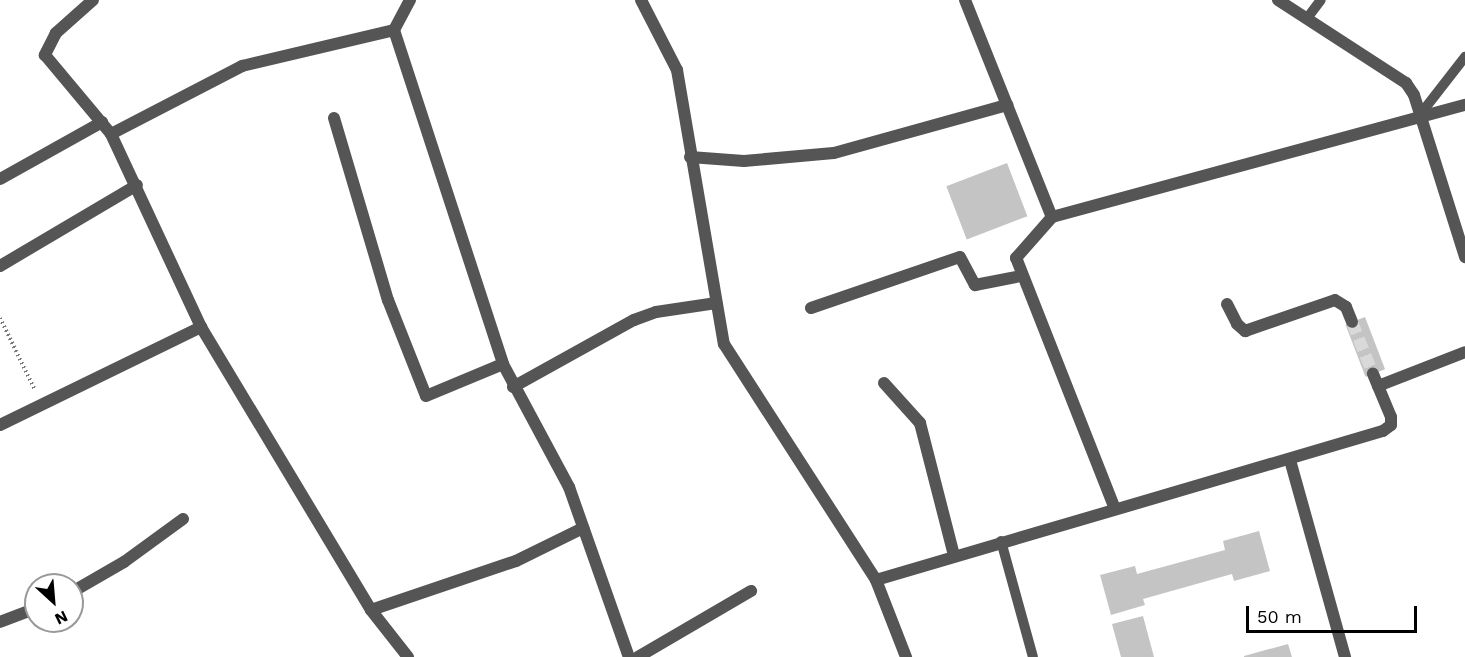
<!DOCTYPE html>
<style>
body{margin:0}
#map{position:relative;width:1465px;height:657px;overflow:hidden;background:#fff;font-family:"Work Sans",sans-serif}
div>[style]{position:absolute}
.building>*{inset:0;background:#c4c4c4;transform-origin:0 0}
.street-tunnel>*{height:12px;margin-top:-6px;transform-origin:0;background:repeating-linear-gradient(90deg,#d9d9d9 0 12px,transparent 0 18px)}
.path>*{height:4px;margin-top:-2px;transform-origin:0;background:repeating-linear-gradient(90deg,#777 0 1.5px,transparent 0 4.5px)}
.lane>*{height:10px;margin:-5px;padding:0 5px;transform-origin:5px;border-radius:5px;background:#555}
.street>*{height:12px;margin:-6px;padding:0 6px;transform-origin:6px;border-radius:6px;background:#555}
span{translate:-50% -50%;white-space:nowrap;text-align:center;line-height:1.15;-webkit-text-stroke:6px #fff;paint-order:stroke}
.north{position:absolute;left:24px;top:573px;width:60px;height:60px;box-sizing:border-box;background:#fff;border:2px solid #999;border-radius:50%;rotate:154deg;font-size:16px;font-weight:700;line-height:24px;text-align:center;color:#000}
.north::after{content:'';display:block;margin:auto;width:21px;height:27px;background:#000;clip-path:polygon(50% 0,100% 100%,50% 72%,0 100%)}
.scale{position:absolute;left:1246px;top:606px;width:171px;height:27px;box-sizing:border-box;border:3px solid #000;border-top:0;padding-left:8px;font-size:18px;line-height:21px;white-space:nowrap;color:#000;-webkit-text-stroke:4px #fff;paint-order:stroke}
</style>
<div id="map">
<div class="building">
<i style="left:1007px;top:163px;width:57px;height:65px;rotate:69deg"></i>
<i style="left:1365px;top:317px;width:56px;height:21px;rotate:69deg"></i>
<i style="clip-path:polygon(1259px 531px,1270px 571px,1234px 581px,1232px 574px,1143px 599px,1145px 605px,1111px 615px,1100px 575px,1135px 566px,1137px 574px,1225px 550px,1223px 541px)"></i>
<i style="clip-path:polygon(1143px 616px,1154px 657px,1121px 657px,1112px 624px)"></i>
<i style="clip-path:polygon(1288px 644px,1292px 657px,1244px 657px,1244px 656px)"></i>
</div>
<div class="street-tunnel">
<i style="left:1352px;top:322px;width:56px;rotate:68deg"></i>
</div>
<div class="path">
<i style="left:0;top:318px;width:80px;rotate:64.1deg"></i>
</div>
<div class="lane">
<i style="left:1308px;top:17px;width:21px;rotate:-53deg"></i>
<i style="left:1419px;top:116px;width:75px;rotate:-52.1deg"></i>
<i style="left:1001px;top:541px;width:120px;rotate:74.6deg"></i>
</div>
<div class="street">
<i style="left:93px;top:0;width:50px;rotate:138.3deg"></i>
<i style="left:56px;top:33px;width:25px;rotate:117deg"></i>
<i style="left:45px;top:55px;width:103px;rotate:50.1deg"></i>
<i style="left:111px;top:134px;width:213px;rotate:65deg"></i>
<i style="left:201px;top:327px;width:330px;rotate:59deg"></i>
<i style="left:371px;top:610px;width:60px;rotate:51.8deg"></i>
<i style="left:410px;top:0;width:34px;rotate:118deg"></i>
<i style="left:394px;top:30px;width:351px;rotate:71.9deg"></i>
<i style="left:503px;top:364px;width:140px;rotate:61.8deg"></i>
<i style="left:569px;top:487px;width:180px;rotate:70.6deg"></i>
<i style="left:641px;top:0;width:79px;rotate:62.8deg"></i>
<i style="left:677px;top:70px;width:278px;rotate:80.3deg"></i>
<i style="left:724px;top:344px;width:281px;rotate:57.2deg"></i>
<i style="left:876px;top:580px;width:83px;rotate:68.7deg"></i>
<i style="left:965px;top:0;width:234px;rotate:68.2deg"></i>
<i style="left:1278px;top:0;width:153px;rotate:33deg"></i>
<i style="left:1406px;top:83px;width:14px;rotate:56deg"></i>
<i style="left:1414px;top:95px;width:170px;rotate:72.5deg"></i>
<i style="left:334px;top:118px;width:190px;rotate:73.5deg"></i>
<i style="left:388px;top:300px;width:103px;rotate:68.4deg"></i>
<i style="left:426px;top:396px;width:83px;rotate:-22.6deg"></i>
<i style="left:111px;top:134px;width:148px;rotate:-27.4deg"></i>
<i style="left:242px;top:66px;width:156px;rotate:-13.3deg"></i>
<i style="left:690px;top:157px;width:54px;rotate:4.2deg"></i>
<i style="left:744px;top:161px;width:90px;rotate:-5.1deg"></i>
<i style="left:834px;top:153px;width:180px;rotate:-15.5deg"></i>
<i style="left:0;top:179px;width:117px;rotate:-29.2deg"></i>
<i style="left:0;top:266px;width:159px;rotate:-30.6deg"></i>
<i style="left:1227px;top:304px;width:22px;rotate:63deg"></i>
<i style="left:1237px;top:324px;width:11px;rotate:41deg"></i>
<i style="left:1245px;top:331px;width:95px;rotate:-19deg"></i>
<i style="left:1335px;top:300px;width:13px;rotate:32deg"></i>
<i style="left:1346px;top:307px;width:16px;rotate:68deg"></i>
<i style="left:811px;top:308px;width:157px;rotate:-18.9deg"></i>
<i style="left:960px;top:257px;width:32px;rotate:62deg"></i>
<i style="left:975px;top:285px;width:47px;rotate:-11.1deg"></i>
<i style="left:884px;top:383px;width:54px;rotate:48deg"></i>
<i style="left:920px;top:423px;width:136px;rotate:75.6deg"></i>
<i style="left:1378px;top:386px;width:93px;rotate:-21.3deg"></i>
<i style="left:513px;top:387px;width:138px;rotate:-29deg"></i>
<i style="left:634px;top:320px;width:23px;rotate:-20deg"></i>
<i style="left:656px;top:312px;width:61px;rotate:-8.5deg"></i>
<i style="left:0;top:425px;width:224px;rotate:-26deg"></i>
<i style="left:1290px;top:460px;width:205px;rotate:74.4deg"></i>
<i style="left:1115px;top:509px;width:270px;rotate:-111.5deg"></i>
<i style="left:1016px;top:258px;width:55px;rotate:-48.7deg"></i>
<i style="left:1052px;top:217px;width:428px;rotate:-15.2deg"></i>
<i style="left:876px;top:580px;width:528px;rotate:-16.38deg"></i>
<i style="left:1383px;top:431px;width:10px;rotate:-37deg"></i>
<i style="left:1391px;top:425px;width:8px;rotate:-90deg"></i>
<i style="left:1391px;top:417px;width:47px;rotate:-112.7deg"></i>
<i style="left:72px;top:592px;width:60px;rotate:-30deg"></i>
<i style="left:124px;top:562px;width:73px;rotate:-36.1deg"></i>
<i style="left:371px;top:610px;width:153px;rotate:-18.7deg"></i>
<i style="left:516px;top:561px;width:75px;rotate:-26.2deg"></i>
<i style="left:0;top:622px;width:39px;rotate:-21deg"></i>
<i style="left:638px;top:657px;width:131px;rotate:-30.3deg"></i>
</div>
<div class="north">N</div>
<div class="scale">50 m</div>
</div>
